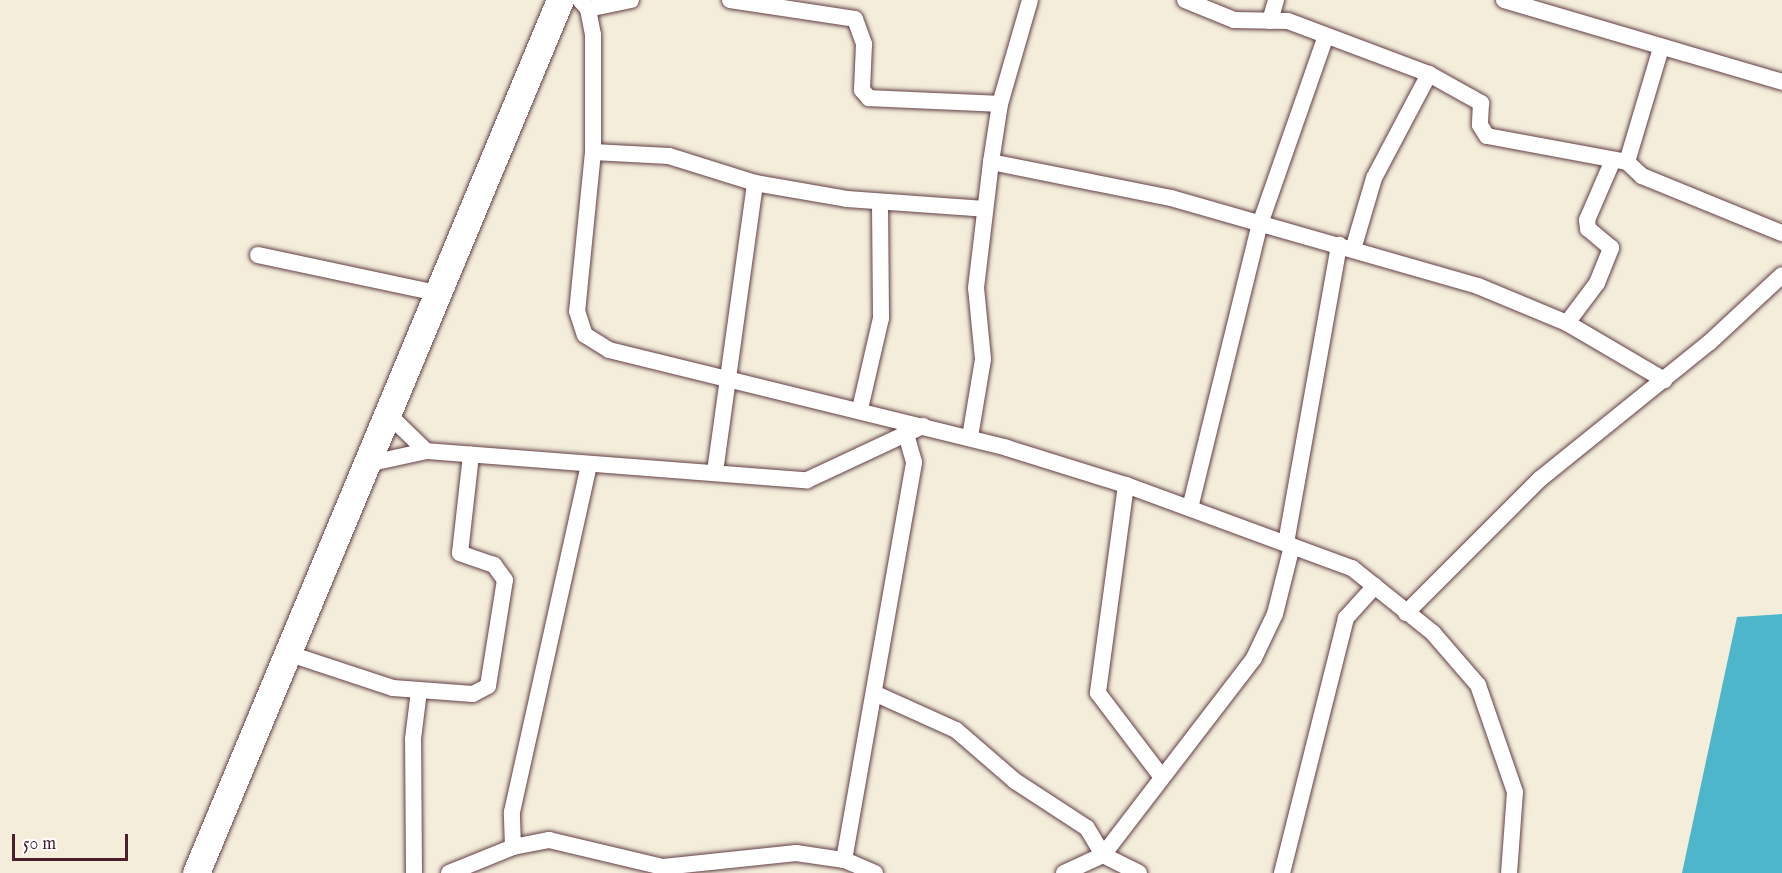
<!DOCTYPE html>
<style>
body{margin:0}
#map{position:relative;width:1782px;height:873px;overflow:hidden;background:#f3edda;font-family:"IM FELL English",serif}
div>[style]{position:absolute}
.water>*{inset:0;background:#4db6cb}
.roads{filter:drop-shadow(0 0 2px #633e45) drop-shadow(0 0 2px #633e45)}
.minor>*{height:16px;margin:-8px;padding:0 8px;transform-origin:8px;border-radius:8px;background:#fff}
.primary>*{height:27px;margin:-13.5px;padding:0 13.5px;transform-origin:13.5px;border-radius:13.5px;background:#fff}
span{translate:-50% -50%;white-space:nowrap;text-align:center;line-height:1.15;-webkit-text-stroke:4.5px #fff;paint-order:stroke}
.scale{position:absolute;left:12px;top:834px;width:116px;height:27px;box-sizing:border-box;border:3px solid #4a1f2b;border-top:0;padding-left:8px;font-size:18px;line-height:21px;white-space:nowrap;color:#4a1f2b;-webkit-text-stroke:4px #fff;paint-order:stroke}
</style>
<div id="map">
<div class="water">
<i style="clip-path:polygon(1782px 614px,1782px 873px,1682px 873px,1737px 617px)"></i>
</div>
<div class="roads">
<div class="minor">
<i style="left:580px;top:0;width:12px;rotate:48deg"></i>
<i style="left:588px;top:9px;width:26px;rotate:79deg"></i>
<i style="left:593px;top:35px;width:117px;rotate:90deg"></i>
<i style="left:593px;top:152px;width:160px;rotate:95.7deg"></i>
<i style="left:577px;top:311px;width:25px;rotate:72deg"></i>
<i style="left:585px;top:335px;width:28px;rotate:32deg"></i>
<i style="left:609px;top:350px;width:410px;rotate:13.8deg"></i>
<i style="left:1007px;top:448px;width:125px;rotate:17.3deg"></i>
<i style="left:1126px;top:485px;width:241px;rotate:20.2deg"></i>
<i style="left:1352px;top:568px;width:104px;rotate:38.7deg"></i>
<i style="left:1433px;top:633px;width:69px;rotate:49.1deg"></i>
<i style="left:1478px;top:685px;width:113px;rotate:70.9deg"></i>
<i style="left:1515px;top:792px;width:81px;rotate:94.2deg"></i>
<i style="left:730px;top:0;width:126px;rotate:8.6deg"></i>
<i style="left:855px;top:19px;width:27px;rotate:70deg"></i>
<i style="left:864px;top:44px;width:46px;rotate:92.5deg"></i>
<i style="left:862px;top:90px;width:11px;rotate:49deg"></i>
<i style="left:869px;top:98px;width:131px;rotate:2.6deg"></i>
<i style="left:1185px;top:0;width:53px;rotate:22.2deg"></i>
<i style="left:1234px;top:20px;width:54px;rotate:1.1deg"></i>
<i style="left:1288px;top:21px;width:151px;rotate:20.6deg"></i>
<i style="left:1504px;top:0;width:290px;rotate:16.4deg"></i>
<i style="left:588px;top:9px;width:44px;rotate:-11.8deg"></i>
<i style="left:1270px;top:21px;width:22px;rotate:-74deg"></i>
<i style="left:1661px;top:48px;width:119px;rotate:106.6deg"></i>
<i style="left:1627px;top:162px;width:21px;rotate:43deg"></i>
<i style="left:1642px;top:176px;width:151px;rotate:22.2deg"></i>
<i style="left:593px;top:152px;width:76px;rotate:3deg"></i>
<i style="left:669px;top:156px;width:90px;rotate:17.4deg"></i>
<i style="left:755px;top:183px;width:93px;rotate:9.9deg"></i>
<i style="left:847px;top:199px;width:138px;rotate:4.1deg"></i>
<i style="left:991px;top:162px;width:184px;rotate:11.3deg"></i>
<i style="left:1171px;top:198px;width:319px;rotate:16deg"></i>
<i style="left:1478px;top:286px;width:96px;rotate:22.6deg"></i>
<i style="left:1567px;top:323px;width:113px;rotate:30.4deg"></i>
<i style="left:1354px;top:246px;width:71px;rotate:-73.6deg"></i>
<i style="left:1374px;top:178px;width:118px;rotate:-62.1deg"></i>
<i style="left:1429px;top:74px;width:60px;rotate:29.1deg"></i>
<i style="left:1481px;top:103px;width:22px;rotate:93deg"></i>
<i style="left:1480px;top:125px;width:13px;rotate:58deg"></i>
<i style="left:1487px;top:136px;width:142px;rotate:10.5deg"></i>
<i style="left:258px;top:255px;width:183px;rotate:12deg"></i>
<i style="left:1567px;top:323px;width:50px;rotate:-53.1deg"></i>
<i style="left:1597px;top:283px;width:38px;rotate:-68deg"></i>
<i style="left:1611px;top:248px;width:30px;rotate:-140deg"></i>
<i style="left:1588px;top:229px;width:9px;rotate:-96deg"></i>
<i style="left:1587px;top:220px;width:65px;rotate:-66.6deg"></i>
<i style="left:860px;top:409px;width:93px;rotate:-77deg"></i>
<i style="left:881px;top:318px;width:115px;rotate:-90.5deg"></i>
<i style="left:390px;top:416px;width:50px;rotate:44.2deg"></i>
<i style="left:970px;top:437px;width:79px;rotate:-80.5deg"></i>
<i style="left:983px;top:359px;width:71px;rotate:-95.6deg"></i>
<i style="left:976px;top:288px;width:127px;rotate:-83.2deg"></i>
<i style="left:991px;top:162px;width:59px;rotate:-81.2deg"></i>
<i style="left:1000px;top:104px;width:108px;rotate:-73.9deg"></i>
<i style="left:367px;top:464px;width:60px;rotate:-12.4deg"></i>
<i style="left:426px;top:451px;width:382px;rotate:4.4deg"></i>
<i style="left:807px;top:480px;width:128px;rotate:-25deg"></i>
<i style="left:715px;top:472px;width:292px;rotate:-82.1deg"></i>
<i style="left:1126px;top:485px;width:210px;rotate:97.7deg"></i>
<i style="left:1098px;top:693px;width:104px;rotate:52.8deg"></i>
<i style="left:1190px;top:508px;width:292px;rotate:-76.2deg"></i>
<i style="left:1260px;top:224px;width:197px;rotate:-70.7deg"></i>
<i style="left:1406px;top:613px;width:190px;rotate:-45deg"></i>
<i style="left:1540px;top:479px;width:218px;rotate:-38.9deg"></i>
<i style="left:1710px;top:342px;width:98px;rotate:-42.9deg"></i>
<i style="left:290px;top:654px;width:108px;rotate:18.3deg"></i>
<i style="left:393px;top:688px;width:80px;rotate:4.3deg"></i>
<i style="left:473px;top:694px;width:17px;rotate:-28deg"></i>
<i style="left:488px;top:686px;width:107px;rotate:-80.9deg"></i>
<i style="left:505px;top:580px;width:19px;rotate:-126deg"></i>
<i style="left:494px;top:565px;width:36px;rotate:-161deg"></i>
<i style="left:460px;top:553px;width:99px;rotate:-83.6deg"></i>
<i style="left:874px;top:693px;width:90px;rotate:24.3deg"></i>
<i style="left:956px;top:730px;width:78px;rotate:40.8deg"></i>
<i style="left:1015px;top:781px;width:86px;rotate:33.1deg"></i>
<i style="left:1087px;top:828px;width:31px;rotate:59deg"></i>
<i style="left:1103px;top:855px;width:43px;rotate:155.2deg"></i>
<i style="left:513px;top:847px;width:35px;rotate:-92deg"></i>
<i style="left:512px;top:812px;width:355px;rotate:-77.5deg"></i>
<i style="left:414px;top:873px;width:134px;rotate:-90.4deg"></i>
<i style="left:413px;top:739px;width:48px;rotate:-82.9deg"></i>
<i style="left:449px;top:873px;width:69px;rotate:-22.1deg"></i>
<i style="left:513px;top:847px;width:37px;rotate:-11deg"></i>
<i style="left:549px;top:840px;width:117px;rotate:13.3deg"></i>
<i style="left:663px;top:867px;width:134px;rotate:-6deg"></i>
<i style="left:796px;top:853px;width:49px;rotate:8.3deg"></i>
<i style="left:875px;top:873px;width:34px;rotate:-157deg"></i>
<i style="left:844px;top:860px;width:404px;rotate:-80deg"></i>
<i style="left:914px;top:462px;width:29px;rotate:-106deg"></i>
<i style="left:1139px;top:873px;width:40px;rotate:-153.4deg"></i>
<i style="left:1103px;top:855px;width:248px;rotate:-52.5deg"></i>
<i style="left:1254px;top:658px;width:49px;rotate:-64.5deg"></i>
<i style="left:1275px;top:614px;width:70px;rotate:-76deg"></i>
<i style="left:1292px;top:546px;width:7px;rotate:-153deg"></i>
<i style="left:1286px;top:543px;width:303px;rotate:-79.9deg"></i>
<i style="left:1282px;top:873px;width:263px;rotate:-75.9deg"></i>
<i style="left:1346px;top:618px;width:43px;rotate:-47.8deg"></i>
</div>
<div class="primary">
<i style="left:196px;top:873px;width:946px;rotate:-67.37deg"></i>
</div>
</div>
<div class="scale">50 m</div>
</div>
